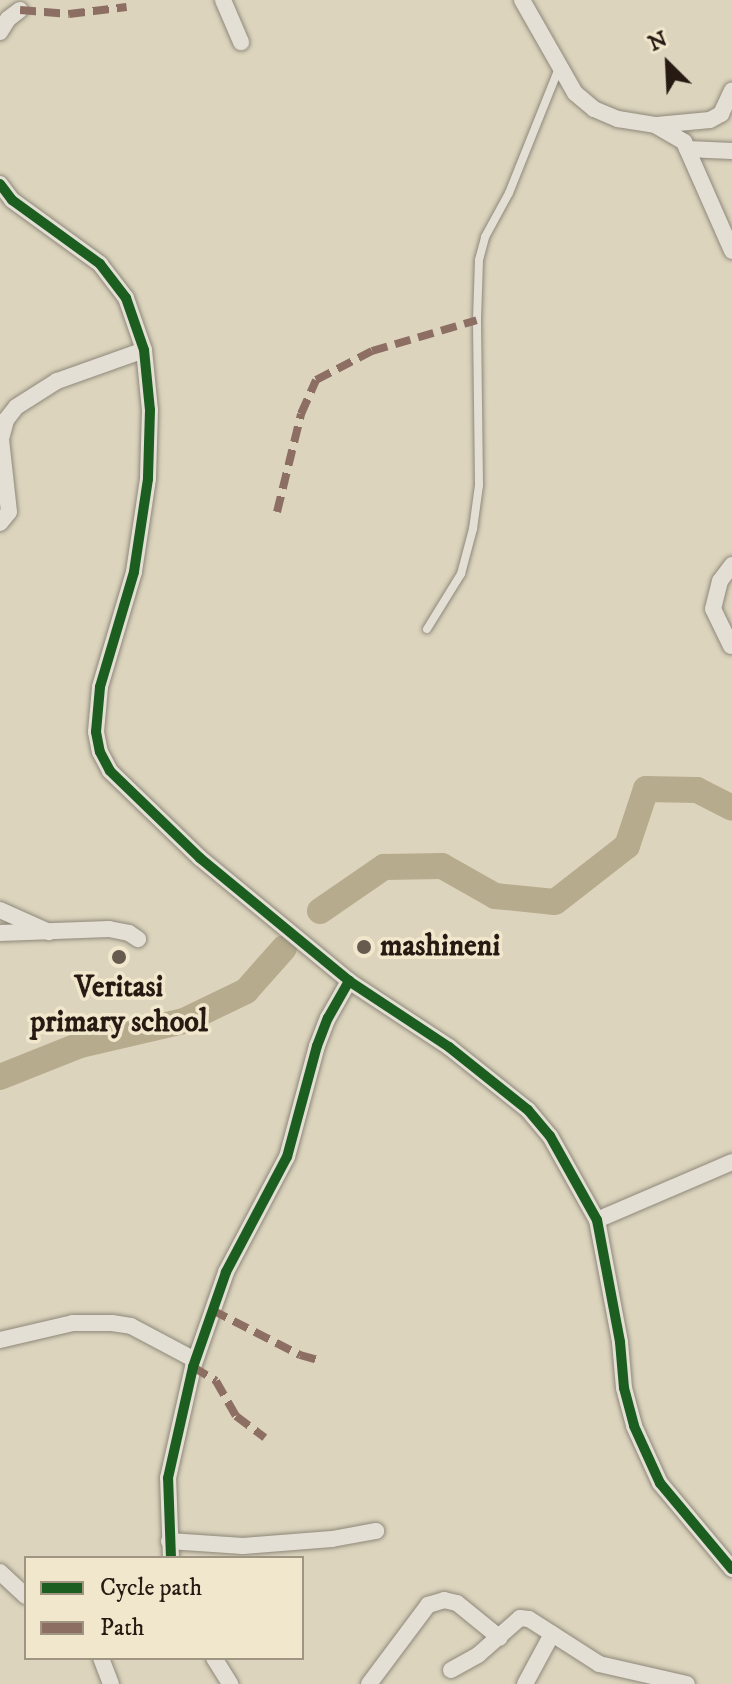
<!DOCTYPE html>
<style>
body{margin:0}
#map{position:relative;width:732px;height:1684px;overflow:hidden;background:#dcd4bd;font-family:"IM FELL DW Pica",serif}
div>[style]{position:absolute}
.river>*{height:26px;margin:-13px;padding:0 13px;transform-origin:13px;border-radius:13px;background:#b7ab8e}
.roads{filter:drop-shadow(0 0 2px #8e887a) drop-shadow(0 0 2px #8e887a)}
.service>*{height:8px;margin:-4px;padding:0 4px;transform-origin:4px;border-radius:4px;background:#e4dfd4}
.minor>*{height:16px;margin:-8px;padding:0 8px;transform-origin:8px;border-radius:8px;background:#e4dfd4}
.quiet>*{height:8px;margin-top:-4px;transform-origin:0;background:repeating-linear-gradient(90deg,#8d6e63 0 16px,transparent 0 24px)}
.cycleway>*{height:10px;margin:-5px;padding:0 5px;transform-origin:5px;border-radius:5px;background:#1b5e20}
.dots>*{width:22px;height:22px;translate:-50% -50%;box-sizing:border-box;border:4px solid #f1e7cc;border-radius:50%}
span{translate:-50% -50%;white-space:nowrap;text-align:center;line-height:1.15;-webkit-text-stroke:7px #f1e7cc;paint-order:stroke}
.poi-label{font-size:30px;color:#261a12;font-weight:700}
.left{translate:0 -50%;text-align:left}
.legend{position:absolute;left:24px;top:1556px;width:280px;height:104px;box-sizing:border-box;background:#f1e7cc;border:2px solid #a09582;margin:0;padding:10px 14px;list-style:none;font-size:24px;color:#261a12}
.legend li{display:flex;align-items:center;gap:16px;height:40px}
.legend b{width:40px;border:2px solid #a09582}
.north{position:absolute;left:628px;top:24px;width:80px;height:80px;-webkit-text-stroke:6px #f1e7cc;paint-order:stroke;rotate:336deg;font-size:22px;font-weight:700;line-height:32px;text-align:center;color:#261a12}
.north::after{content:'';display:block;margin:auto;width:28px;height:36px;background:#261a12;clip-path:polygon(50% 0,100% 100%,50% 72%,0 100%)}
</style>
<div id="map">
<div class="river">
<i style="left:320px;top:911px;width:78px;rotate:-34.5deg"></i>
<i style="left:384px;top:867px;width:58px;rotate:-1deg"></i>
<i style="left:442px;top:866px;width:61px;rotate:29.5deg"></i>
<i style="left:495px;top:896px;width:60px;rotate:5.7deg"></i>
<i style="left:555px;top:902px;width:91px;rotate:-37.9deg"></i>
<i style="left:627px;top:846px;width:60px;rotate:-71.6deg"></i>
<i style="left:646px;top:789px;width:51px;rotate:1.1deg"></i>
<i style="left:697px;top:790px;width:39px;rotate:27deg"></i>
<i style="left:0;top:1077px;width:86px;rotate:-21.8deg"></i>
<i style="left:80px;top:1045px;width:107px;rotate:-13deg"></i>
<i style="left:184px;top:1021px;width:69px;rotate:-25.8deg"></i>
<i style="left:246px;top:991px;width:57px;rotate:-48.5deg"></i>
</div>
<div class="roads">
<div class="service">
<i style="left:427px;top:629px;width:65px;rotate:-58.3deg"></i>
<i style="left:461px;top:574px;width:47px;rotate:-75.1deg"></i>
<i style="left:473px;top:529px;width:44px;rotate:-82.2deg"></i>
<i style="left:479px;top:485px;width:165px;rotate:-90.7deg"></i>
<i style="left:477px;top:320px;width:60px;rotate:-88.1deg"></i>
<i style="left:479px;top:260px;width:24px;rotate:-75deg"></i>
<i style="left:485px;top:237px;width:50px;rotate:-61.4deg"></i>
<i style="left:509px;top:193px;width:135px;rotate:-68.2deg"></i>
</div>
<div class="minor">
<i style="left:223px;top:0;width:46px;rotate:66.8deg"></i>
<i style="left:522px;top:0;width:107px;rotate:60.3deg"></i>
<i style="left:575px;top:93px;width:25px;rotate:40deg"></i>
<i style="left:594px;top:109px;width:26px;rotate:23deg"></i>
<i style="left:618px;top:119px;width:37px;rotate:9deg"></i>
<i style="left:655px;top:125px;width:34px;rotate:30deg"></i>
<i style="left:684px;top:142px;width:119px;rotate:66.2deg"></i>
<i style="left:0;top:32px;width:15px;rotate:-58deg"></i>
<i style="left:8px;top:19px;width:15px;rotate:-37deg"></i>
<i style="left:657px;top:125px;width:53px;rotate:-5.4deg"></i>
<i style="left:710px;top:120px;width:13px;rotate:-29deg"></i>
<i style="left:721px;top:114px;width:26px;rotate:-65deg"></i>
<i style="left:687px;top:149px;width:45px;rotate:2.5deg"></i>
<i style="left:0;top:184px;width:20px;rotate:53deg"></i>
<i style="left:12px;top:200px;width:109px;rotate:36deg"></i>
<i style="left:100px;top:264px;width:43px;rotate:52.6deg"></i>
<i style="left:126px;top:298px;width:55px;rotate:70.9deg"></i>
<i style="left:144px;top:350px;width:60px;rotate:84.3deg"></i>
<i style="left:150px;top:410px;width:69px;rotate:91.7deg"></i>
<i style="left:148px;top:479px;width:94px;rotate:98.6deg"></i>
<i style="left:134px;top:572px;width:120px;rotate:106.5deg"></i>
<i style="left:100px;top:687px;width:45px;rotate:95.1deg"></i>
<i style="left:96px;top:732px;width:20px;rotate:79deg"></i>
<i style="left:100px;top:752px;width:21px;rotate:62deg"></i>
<i style="left:110px;top:771px;width:125px;rotate:44deg"></i>
<i style="left:200px;top:858px;width:193px;rotate:39.5deg"></i>
<i style="left:349px;top:981px;width:120px;rotate:33.4deg"></i>
<i style="left:449px;top:1047px;width:101px;rotate:38.6deg"></i>
<i style="left:528px;top:1110px;width:34px;rotate:50deg"></i>
<i style="left:550px;top:1136px;width:96px;rotate:60.8deg"></i>
<i style="left:597px;top:1220px;width:124px;rotate:79.3deg"></i>
<i style="left:620px;top:1342px;width:46px;rotate:85deg"></i>
<i style="left:624px;top:1388px;width:39px;rotate:75deg"></i>
<i style="left:634px;top:1426px;width:63px;rotate:65.5deg"></i>
<i style="left:660px;top:1483px;width:112px;rotate:50.1deg"></i>
<i style="left:0;top:523px;width:14px;rotate:-51deg"></i>
<i style="left:9px;top:512px;width:73px;rotate:-96.3deg"></i>
<i style="left:1px;top:439px;width:20px;rotate:-75deg"></i>
<i style="left:6px;top:420px;width:16px;rotate:-52deg"></i>
<i style="left:16px;top:407px;width:49px;rotate:-32.4deg"></i>
<i style="left:57px;top:381px;width:92px;rotate:-19.6deg"></i>
<i style="left:731px;top:646px;width:41px;rotate:-115.9deg"></i>
<i style="left:713px;top:609px;width:29px;rotate:-76deg"></i>
<i style="left:720px;top:581px;width:20px;rotate:-53deg"></i>
<i style="left:0;top:910px;width:54px;rotate:24.2deg"></i>
<i style="left:0;top:933px;width:109px;rotate:-2.1deg"></i>
<i style="left:109px;top:929px;width:20px;rotate:11deg"></i>
<i style="left:129px;top:933px;width:11px;rotate:34deg"></i>
<i style="left:597px;top:1220px;width:147px;rotate:-23.2deg"></i>
<i style="left:0;top:1340px;width:75px;rotate:-13.1deg"></i>
<i style="left:73px;top:1323px;width:39px"></i>
<i style="left:112px;top:1323px;width:19px;rotate:9deg"></i>
<i style="left:131px;top:1326px;width:72px;rotate:28deg"></i>
<i style="left:169px;top:1541px;width:74px;rotate:3.9deg"></i>
<i style="left:243px;top:1546px;width:89px;rotate:-4.5deg"></i>
<i style="left:332px;top:1539px;width:45px;rotate:-10.3deg"></i>
<i style="left:171px;top:1558px;width:80px;rotate:-92.1deg"></i>
<i style="left:168px;top:1478px;width:114px;rotate:-77.3deg"></i>
<i style="left:193px;top:1367px;width:101px;rotate:-70.8deg"></i>
<i style="left:226px;top:1272px;width:130px;rotate:-62.1deg"></i>
<i style="left:287px;top:1157px;width:115px;rotate:-74.9deg"></i>
<i style="left:317px;top:1046px;width:30px;rotate:-69deg"></i>
<i style="left:328px;top:1018px;width:43px;rotate:-60.4deg"></i>
<i style="left:0;top:1572px;width:35px;rotate:43deg"></i>
<i style="left:101px;top:1658px;width:28px;rotate:69deg"></i>
<i style="left:214px;top:1658px;width:31px;rotate:58deg"></i>
<i style="left:451px;top:1670px;width:31px;rotate:-29deg"></i>
<i style="left:478px;top:1655px;width:56px;rotate:-41.4deg"></i>
<i style="left:520px;top:1618px;width:9px;rotate:6deg"></i>
<i style="left:529px;top:1619px;width:83px;rotate:32.7deg"></i>
<i style="left:599px;top:1664px;width:90px;rotate:12.8deg"></i>
<i style="left:369px;top:1684px;width:99px;rotate:-53.2deg"></i>
<i style="left:428px;top:1605px;width:17px;rotate:-17deg"></i>
<i style="left:444px;top:1600px;width:13px;rotate:13deg"></i>
<i style="left:457px;top:1603px;width:55px;rotate:39.1deg"></i>
<i style="left:525px;top:1684px;width:57px;rotate:-61.6deg"></i>
</div>
</div>
<div class="quiet">
<i style="left:20px;top:10px;width:49px;rotate:4.7deg"></i>
<i style="left:69px;top:14px;width:58px;rotate:-6.9deg"></i>
<i style="left:277px;top:512px;width:101px;rotate:-76.2deg"></i>
<i style="left:301px;top:414px;width:37px;rotate:-66deg"></i>
<i style="left:316px;top:380px;width:63px;rotate:-27.4deg"></i>
<i style="left:372px;top:351px;width:109px;rotate:-16.4deg"></i>
<i style="left:212px;top:1310px;width:99px;rotate:27.1deg"></i>
<i style="left:300px;top:1355px;width:18px;rotate:16deg"></i>
<i style="left:193px;top:1367px;width:27px;rotate:31deg"></i>
<i style="left:216px;top:1381px;width:40px;rotate:60.3deg"></i>
<i style="left:236px;top:1416px;width:36px;rotate:37deg"></i>
</div>
<div class="cycleway">
<i style="left:0;top:184px;width:20px;rotate:53deg"></i>
<i style="left:12px;top:200px;width:109px;rotate:36deg"></i>
<i style="left:100px;top:264px;width:43px;rotate:52.6deg"></i>
<i style="left:126px;top:298px;width:55px;rotate:70.9deg"></i>
<i style="left:144px;top:350px;width:60px;rotate:84.3deg"></i>
<i style="left:150px;top:410px;width:69px;rotate:91.7deg"></i>
<i style="left:148px;top:479px;width:94px;rotate:98.6deg"></i>
<i style="left:134px;top:572px;width:120px;rotate:106.5deg"></i>
<i style="left:100px;top:687px;width:45px;rotate:95.1deg"></i>
<i style="left:96px;top:732px;width:20px;rotate:79deg"></i>
<i style="left:100px;top:752px;width:21px;rotate:62deg"></i>
<i style="left:110px;top:771px;width:125px;rotate:44deg"></i>
<i style="left:200px;top:858px;width:193px;rotate:39.5deg"></i>
<i style="left:349px;top:981px;width:120px;rotate:33.4deg"></i>
<i style="left:449px;top:1047px;width:101px;rotate:38.6deg"></i>
<i style="left:528px;top:1110px;width:34px;rotate:50deg"></i>
<i style="left:550px;top:1136px;width:96px;rotate:60.8deg"></i>
<i style="left:597px;top:1220px;width:124px;rotate:79.3deg"></i>
<i style="left:620px;top:1342px;width:46px;rotate:85deg"></i>
<i style="left:624px;top:1388px;width:39px;rotate:75deg"></i>
<i style="left:634px;top:1426px;width:63px;rotate:65.5deg"></i>
<i style="left:660px;top:1483px;width:112px;rotate:50.1deg"></i>
<i style="left:171px;top:1558px;width:80px;rotate:-92.1deg"></i>
<i style="left:168px;top:1478px;width:114px;rotate:-77.3deg"></i>
<i style="left:193px;top:1367px;width:101px;rotate:-70.8deg"></i>
<i style="left:226px;top:1272px;width:130px;rotate:-62.1deg"></i>
<i style="left:287px;top:1157px;width:115px;rotate:-74.9deg"></i>
<i style="left:317px;top:1046px;width:30px;rotate:-69deg"></i>
<i style="left:328px;top:1018px;width:43px;rotate:-60.4deg"></i>
</div>
<div class="dots">
<i style="left:364px;top:947px;background:#665b4e"></i>
<i style="left:119px;top:957px;background:#665b4e"></i>
</div>
<div class="poi-label">
<span class="left" style="left:380px;top:947px">mashineni</span>
<span style="left:119px;top:1005px">Veritasi<br>primary school</span>
</div>
<ul class="legend">
<li><b style="height:10px;background:#1b5e20"></b>Cycle path</li>
<li><b style="height:10px;background:#8d6e63"></b>Path</li>
</ul>
<div class="north">N</div>
</div>
